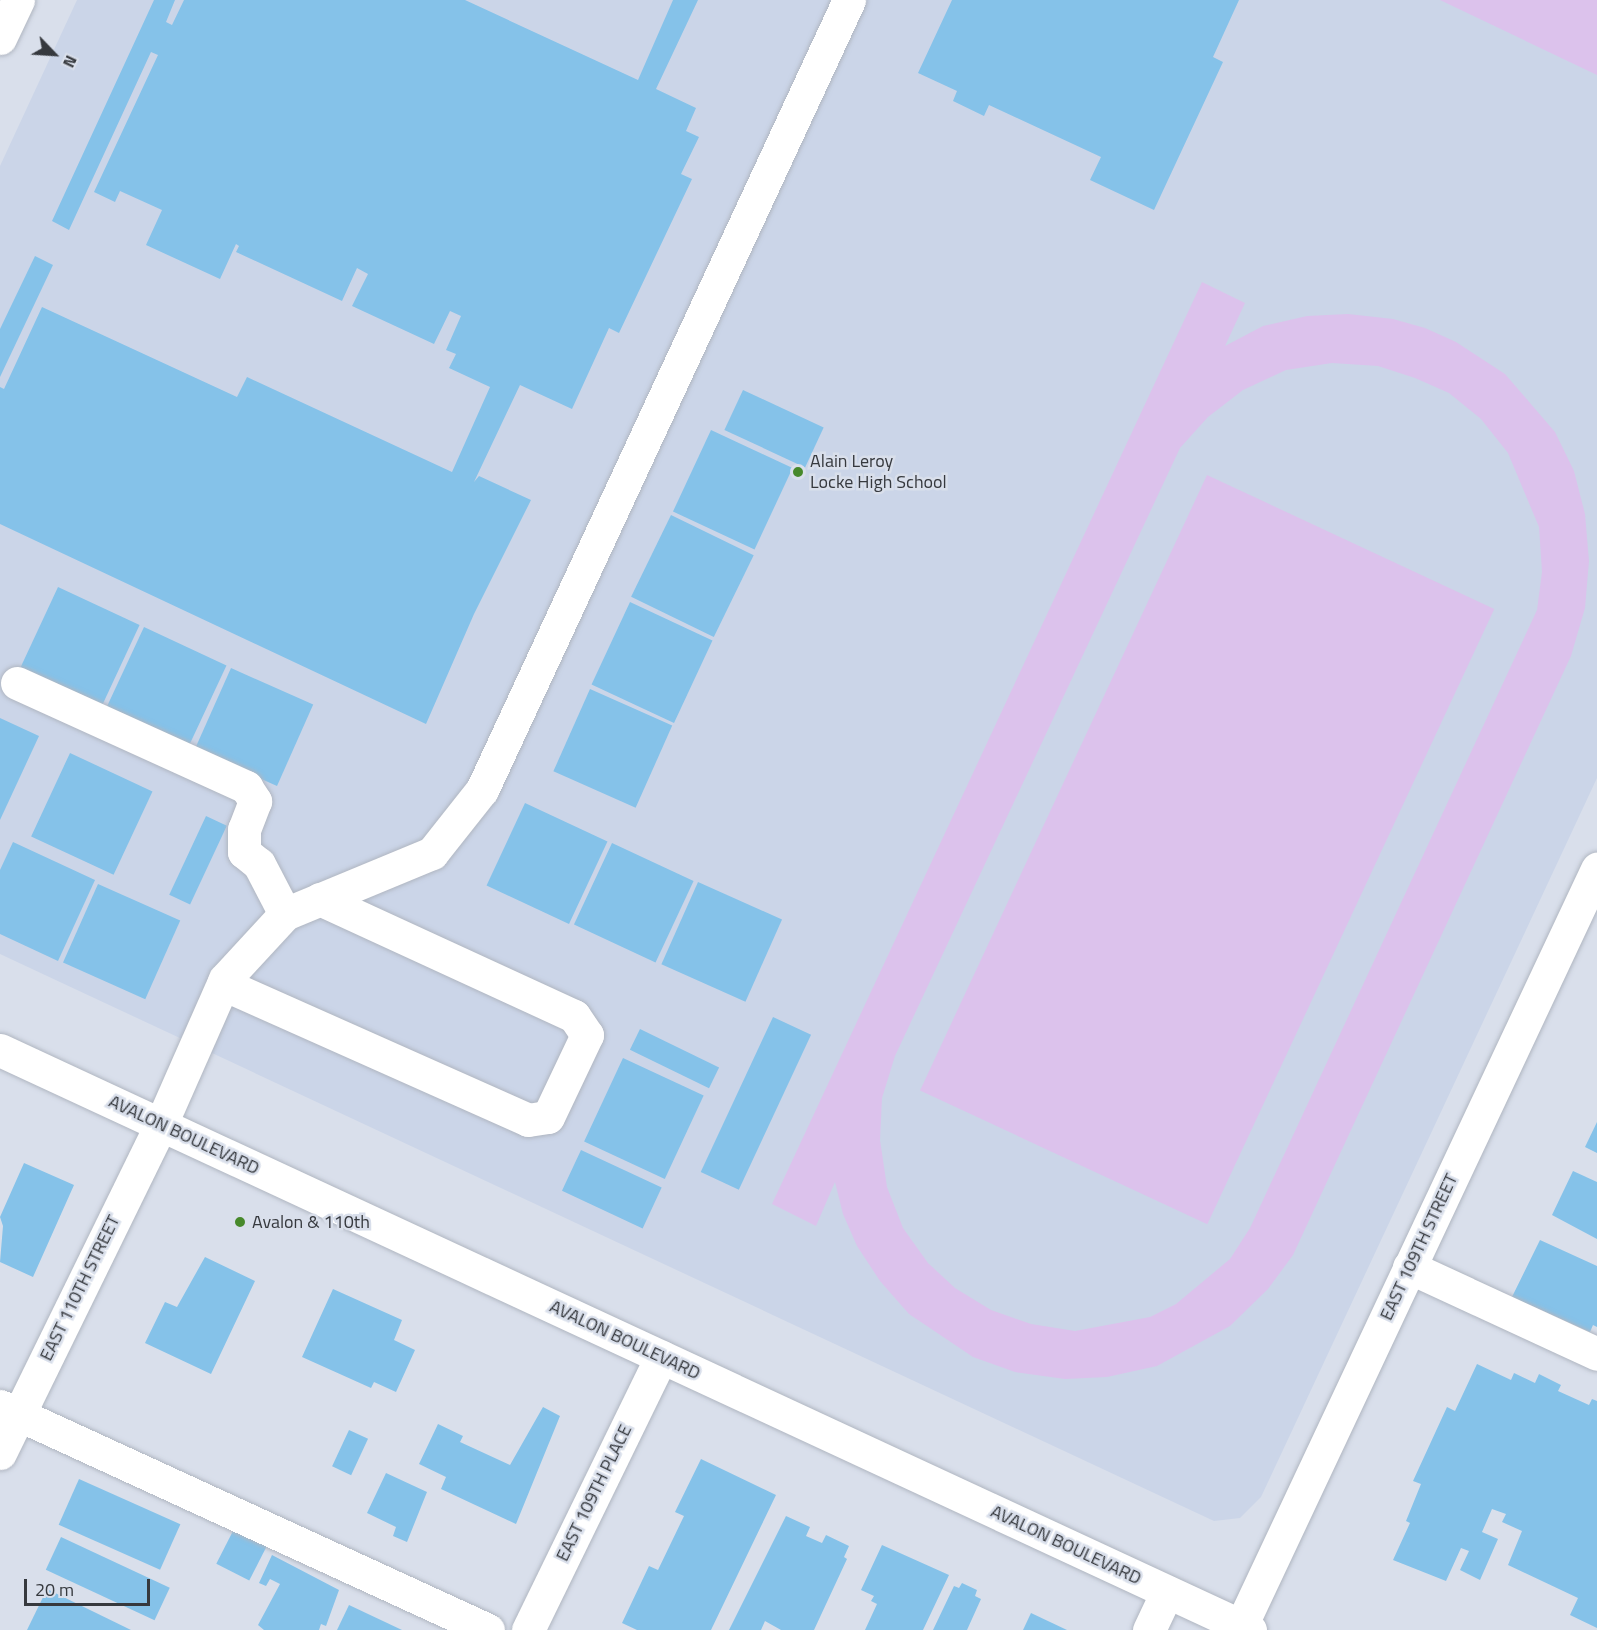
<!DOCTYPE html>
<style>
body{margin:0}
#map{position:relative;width:1597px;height:1630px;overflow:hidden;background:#d9dfeb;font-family:"Titillium Web",sans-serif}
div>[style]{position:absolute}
.built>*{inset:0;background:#cbd5e8}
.green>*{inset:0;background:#dcc2ec;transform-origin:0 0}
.building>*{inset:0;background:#85c2e9;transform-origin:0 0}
.roads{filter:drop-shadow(0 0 2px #b0b6c1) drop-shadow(0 0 2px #b0b6c1)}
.minor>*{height:33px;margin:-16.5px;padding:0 16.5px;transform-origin:16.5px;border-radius:16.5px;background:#fff}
.major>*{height:33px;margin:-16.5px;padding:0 16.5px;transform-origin:16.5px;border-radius:16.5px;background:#fff}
.dots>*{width:16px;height:16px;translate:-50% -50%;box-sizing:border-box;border:3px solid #d9dfeb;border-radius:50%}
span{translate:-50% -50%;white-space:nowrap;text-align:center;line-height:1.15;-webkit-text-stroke:5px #d9dfeb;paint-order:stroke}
.poi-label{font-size:18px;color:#36393e}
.left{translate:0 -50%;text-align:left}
.street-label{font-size:18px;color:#36393e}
.north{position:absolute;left:24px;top:24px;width:60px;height:60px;-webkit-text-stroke:4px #d9dfeb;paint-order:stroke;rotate:115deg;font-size:16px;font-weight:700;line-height:24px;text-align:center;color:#36393e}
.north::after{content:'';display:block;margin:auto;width:21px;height:27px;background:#36393e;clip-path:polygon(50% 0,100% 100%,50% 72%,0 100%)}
.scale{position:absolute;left:24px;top:1579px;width:126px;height:27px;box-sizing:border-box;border:3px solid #36393e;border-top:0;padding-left:8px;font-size:18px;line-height:21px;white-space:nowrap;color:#36393e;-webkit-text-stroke:4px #d9dfeb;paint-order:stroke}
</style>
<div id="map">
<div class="built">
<i style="clip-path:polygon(77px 0,1597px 0,1597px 778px,1261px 1497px,1240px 1518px,1214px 1521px,0 954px,0 166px)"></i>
</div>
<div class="green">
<i style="clip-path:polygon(1440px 0,1597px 0,1597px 75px)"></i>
<i style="clip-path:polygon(evenodd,1202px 282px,1245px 303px,1225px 346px,1263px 326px,1307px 316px,1348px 314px,1393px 319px,1425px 328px,1456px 342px,1505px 374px,1555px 432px,1574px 471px,1585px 514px,1589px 561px,1585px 608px,1571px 656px,1293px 1255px,1268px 1289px,1230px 1326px,1157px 1366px,1107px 1377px,1065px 1379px,1015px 1372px,973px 1357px,909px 1314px,880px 1281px,857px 1246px,843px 1214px,835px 1182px,816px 1226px,772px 1204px,1202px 282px,1332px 363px,1378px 366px,1415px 378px,1449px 393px,1481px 419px,1508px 453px,1539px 527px,1542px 572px,1537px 610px,1250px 1228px,1230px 1259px,1176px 1304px,1150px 1317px,1075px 1331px,1031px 1324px,991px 1310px,955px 1288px,928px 1263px,903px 1228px,887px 1187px,880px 1140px,882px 1098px,895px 1056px,1180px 448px,1208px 417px,1243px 390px,1286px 370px,1332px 363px)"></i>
<i style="left:1207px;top:475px;width:317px;height:679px;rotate:25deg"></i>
</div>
<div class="building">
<i style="clip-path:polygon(154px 0,175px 0,166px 22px,172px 25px,184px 0,465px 0,638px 80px,673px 0,698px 0,656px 89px,696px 108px,686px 131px,699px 137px,681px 174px,692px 179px,619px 333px,609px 328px,572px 409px,520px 385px,474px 482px,479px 476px,531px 500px,474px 614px,426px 724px,0 524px,0 387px,4px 389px,42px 307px,237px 397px,247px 377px,452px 472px,490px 387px,449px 368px,456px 354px,446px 350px,461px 316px,450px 311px,434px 344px,352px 306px,368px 274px,357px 268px,342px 301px,236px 252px,239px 246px,236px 244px,220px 279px,146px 245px,162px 210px,120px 191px,115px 202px,94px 192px,158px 55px,151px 52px,69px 230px,52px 221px)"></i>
<i style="clip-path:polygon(952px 0,1239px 0,1213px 57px,1223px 62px,1154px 210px,1090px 180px,1101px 157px,989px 105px,984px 116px,953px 101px,957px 91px,918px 73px)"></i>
<i style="clip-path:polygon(35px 256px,53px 265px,0 377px,0 329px)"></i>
<i style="left:743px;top:390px;width:89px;height:44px;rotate:25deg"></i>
<i style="left:711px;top:430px;width:90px;height:90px;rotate:25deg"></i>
<i style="left:671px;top:515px;width:92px;height:91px;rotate:26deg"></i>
<i style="left:58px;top:587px;width:90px;height:89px;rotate:25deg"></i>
<i style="left:630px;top:602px;width:91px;height:91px;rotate:25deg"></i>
<i style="left:144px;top:627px;width:91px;height:89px;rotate:25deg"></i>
<i style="left:231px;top:668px;width:90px;height:89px;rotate:24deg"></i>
<i style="left:590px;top:689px;width:90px;height:90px;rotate:24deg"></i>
<i style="clip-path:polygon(0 718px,39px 736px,0 820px)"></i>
<i style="left:70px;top:753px;width:91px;height:92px;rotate:25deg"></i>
<i style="left:525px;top:803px;width:91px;height:91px;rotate:25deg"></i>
<i style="left:206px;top:816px;width:23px;height:87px;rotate:25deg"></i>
<i style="clip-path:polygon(13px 842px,95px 880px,58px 961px,0 934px,0 870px)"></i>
<i style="left:612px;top:843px;width:90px;height:90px;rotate:25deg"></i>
<i style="left:698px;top:882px;width:92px;height:90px;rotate:24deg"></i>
<i style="left:98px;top:884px;width:90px;height:86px;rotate:24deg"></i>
<i style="left:773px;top:1017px;width:42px;height:171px;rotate:25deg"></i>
<i style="left:640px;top:1029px;width:88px;height:23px;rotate:26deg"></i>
<i style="left:623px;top:1058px;width:89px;height:92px;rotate:25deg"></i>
<i style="clip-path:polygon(1597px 1122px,1597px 1153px,1585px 1147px)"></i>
<i style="left:581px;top:1150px;width:89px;height:45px;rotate:25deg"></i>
<i style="clip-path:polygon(24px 1163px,74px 1185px,33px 1277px,0 1262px,3px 1226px,0 1217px)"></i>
<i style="clip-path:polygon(1573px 1171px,1597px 1182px,1597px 1239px,1552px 1215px)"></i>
<i style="clip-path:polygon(1540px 1240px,1597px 1266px,1597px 1327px,1593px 1325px,1590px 1332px,1530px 1305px,1510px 1301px)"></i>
<i style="clip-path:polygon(205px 1257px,255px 1281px,211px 1374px,145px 1343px,165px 1302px,177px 1307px)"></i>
<i style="clip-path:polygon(333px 1289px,402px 1320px,394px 1340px,415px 1350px,396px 1392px,374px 1382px,371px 1388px,302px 1357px)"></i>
<i style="clip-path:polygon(1477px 1364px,1511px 1380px,1514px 1373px,1535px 1383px,1539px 1374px,1561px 1385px,1558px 1391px,1589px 1405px,1592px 1399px,1597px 1401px,1597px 1628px,1570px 1615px,1578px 1598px,1508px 1565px,1522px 1531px,1502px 1522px,1506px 1514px,1492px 1509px,1482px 1532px,1498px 1539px,1480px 1580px,1460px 1570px,1469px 1551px,1461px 1548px,1446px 1581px,1393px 1560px,1410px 1523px,1406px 1521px,1421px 1484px,1413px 1481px,1447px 1407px,1455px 1411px)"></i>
<i style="clip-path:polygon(543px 1407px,560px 1416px,516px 1524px,441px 1489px,446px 1477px,419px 1464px,438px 1424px,463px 1436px,460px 1442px,510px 1465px)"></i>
<i style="left:349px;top:1430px;width:21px;height:40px;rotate:25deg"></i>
<i style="clip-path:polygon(701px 1459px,776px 1495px,711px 1630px,637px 1630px,622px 1623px,649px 1566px,658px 1570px,684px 1516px,675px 1512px)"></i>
<i style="clip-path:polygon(386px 1473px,427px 1492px,407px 1542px,393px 1536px,396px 1527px,367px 1513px)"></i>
<i style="left:79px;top:1479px;width:111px;height:50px;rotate:24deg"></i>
<i style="clip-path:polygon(786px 1516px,810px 1527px,806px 1536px,822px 1543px,826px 1535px,849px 1546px,844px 1557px,847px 1559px,814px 1630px,781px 1630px,765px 1621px,761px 1630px,729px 1630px)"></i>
<i style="left:234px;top:1529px;width:37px;height:39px;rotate:27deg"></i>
<i style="left:61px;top:1537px;width:120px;height:36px;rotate:25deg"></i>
<i style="clip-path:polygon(882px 1545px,949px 1575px,923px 1630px,865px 1630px,877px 1604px,871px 1601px,874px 1596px,861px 1590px)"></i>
<i style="clip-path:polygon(272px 1555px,339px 1590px,326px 1626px,321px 1624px,319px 1630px,264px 1630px,258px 1625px,280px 1584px,270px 1579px,266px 1586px,259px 1583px)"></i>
<i style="clip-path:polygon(962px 1583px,977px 1590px,975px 1596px,981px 1599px,967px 1630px,933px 1630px,954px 1586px,959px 1588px)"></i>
<i style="clip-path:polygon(47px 1589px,131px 1630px,27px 1630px)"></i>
<i style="clip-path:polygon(349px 1605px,402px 1630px,337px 1630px)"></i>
<i style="clip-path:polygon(1031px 1613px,1067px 1630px,1023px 1630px)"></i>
</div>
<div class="roads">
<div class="minor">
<i style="left:0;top:38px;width:42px;rotate:-64.7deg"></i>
<i style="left:17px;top:683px;width:252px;rotate:24.4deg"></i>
<i style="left:246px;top:787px;width:17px;rotate:57deg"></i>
<i style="left:255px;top:801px;width:30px;rotate:111deg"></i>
<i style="left:244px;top:829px;width:23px;rotate:90deg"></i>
<i style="left:244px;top:852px;width:19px;rotate:39deg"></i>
<i style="left:259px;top:864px;width:56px;rotate:62.5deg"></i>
<i style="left:223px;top:984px;width:334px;rotate:24deg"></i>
<i style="left:528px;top:1120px;width:20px;rotate:-9deg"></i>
<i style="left:548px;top:1117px;width:91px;rotate:-64.6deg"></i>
<i style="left:587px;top:1035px;width:23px;rotate:-124deg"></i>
<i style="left:574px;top:1016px;width:280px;rotate:-155.3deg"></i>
<i style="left:1409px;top:1267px;width:207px;rotate:24.8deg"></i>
<i style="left:0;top:1406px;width:537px;rotate:24.66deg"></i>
<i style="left:0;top:1453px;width:366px;rotate:-63.9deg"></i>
<i style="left:161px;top:1124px;width:158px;rotate:-66.2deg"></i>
<i style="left:225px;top:979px;width:88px;rotate:-47.3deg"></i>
<i style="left:285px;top:914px;width:159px;rotate:-22.5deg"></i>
<i style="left:432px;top:853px;width:80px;rotate:-51.6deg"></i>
<i style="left:482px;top:790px;width:871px;rotate:-65.08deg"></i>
<i style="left:1241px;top:1626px;width:837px;rotate:-64.81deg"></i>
<i style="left:528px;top:1630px;width:304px;rotate:-64deg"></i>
<i style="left:1149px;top:1630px;width:42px;rotate:-64.7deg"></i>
</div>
<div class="major">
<i style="left:0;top:1050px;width:1378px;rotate:24.89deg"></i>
</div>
</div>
<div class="dots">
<i style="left:798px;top:472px;background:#47892b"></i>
<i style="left:240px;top:1222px;background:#47892b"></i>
</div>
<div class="poi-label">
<span class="left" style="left:810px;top:472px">Alain Leroy<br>Locke High School</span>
<span class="left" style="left:252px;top:1222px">Avalon &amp; 110th</span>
</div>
<div class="street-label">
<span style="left:184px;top:1135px;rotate:25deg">AVALON BOULEVARD</span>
<span style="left:1419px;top:1247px;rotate:-65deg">EAST 109TH STREET</span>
<span style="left:80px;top:1288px;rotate:-64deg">EAST 110TH STREET</span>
<span style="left:625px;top:1340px;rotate:25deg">AVALON BOULEVARD</span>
<span style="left:594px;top:1493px;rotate:-64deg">EAST 109TH PLACE</span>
<span style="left:1066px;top:1545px;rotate:25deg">AVALON BOULEVARD</span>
</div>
<div class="north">N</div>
<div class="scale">20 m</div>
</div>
